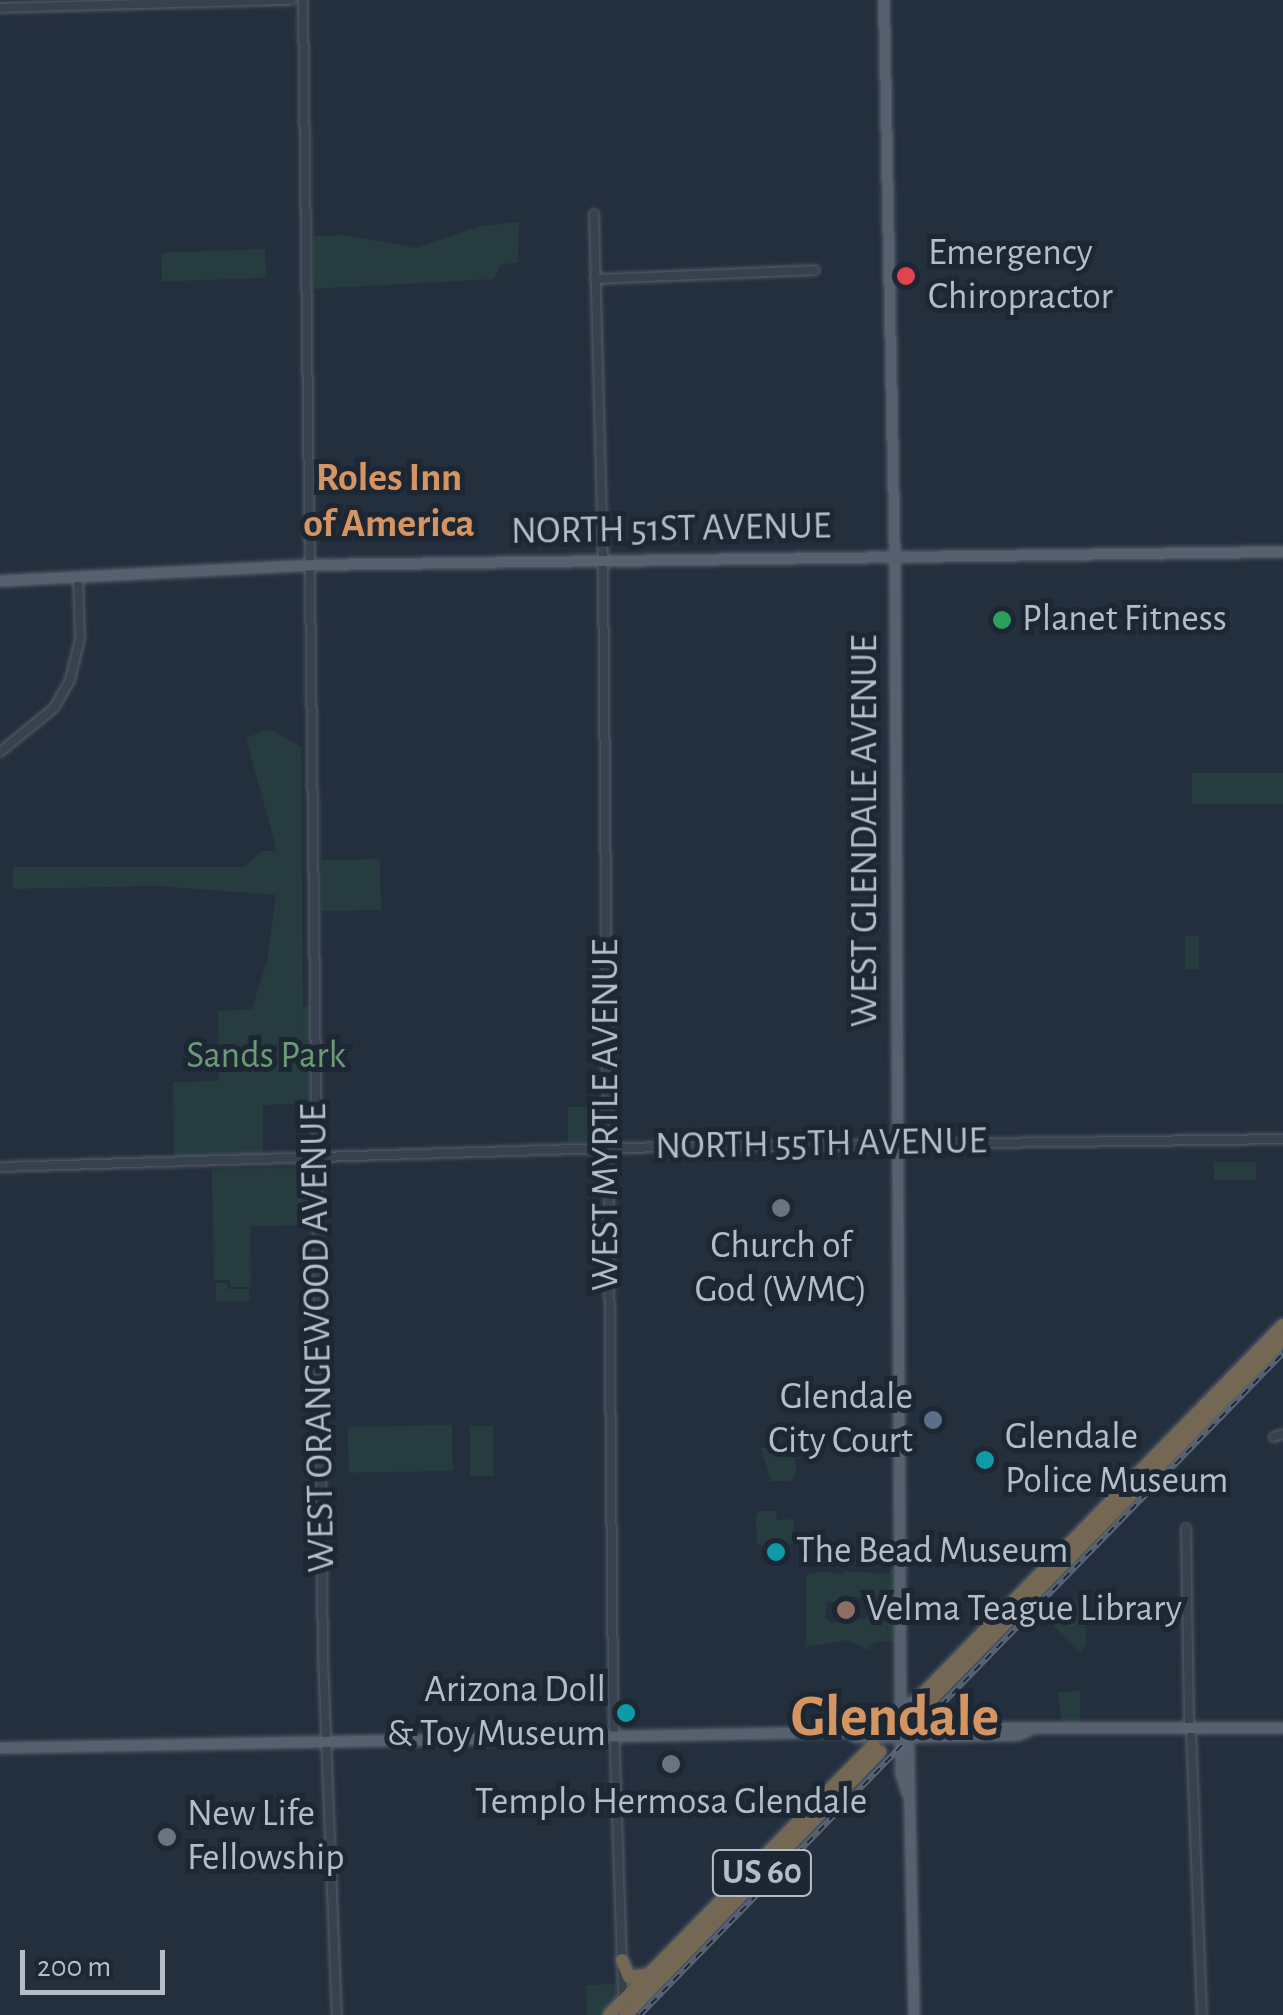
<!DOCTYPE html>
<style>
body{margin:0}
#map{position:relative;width:1283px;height:2015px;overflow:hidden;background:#242f3e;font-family:"Alegreya Sans",sans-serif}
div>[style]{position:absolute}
.green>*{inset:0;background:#263c3f;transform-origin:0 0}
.roads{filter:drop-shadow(0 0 2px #565f6c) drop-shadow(0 0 2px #565f6c)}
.minor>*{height:8px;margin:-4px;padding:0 4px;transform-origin:4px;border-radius:4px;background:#38414e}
.major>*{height:10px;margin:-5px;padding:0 5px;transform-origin:5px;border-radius:5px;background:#56606e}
.highway>*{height:12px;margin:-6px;padding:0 6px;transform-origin:6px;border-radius:6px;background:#746855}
.rail>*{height:6px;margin-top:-3px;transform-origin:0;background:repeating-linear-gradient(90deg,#1d2633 0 8px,#5a6575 0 16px);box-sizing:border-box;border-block:2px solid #5a6575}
.dots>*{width:28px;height:28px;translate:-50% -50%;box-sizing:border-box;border:5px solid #1d2633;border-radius:50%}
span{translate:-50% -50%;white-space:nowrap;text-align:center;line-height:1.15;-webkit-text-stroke:10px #1d2633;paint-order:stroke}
.shield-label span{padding:2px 8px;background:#1d2633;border:2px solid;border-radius:8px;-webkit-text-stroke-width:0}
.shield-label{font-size:35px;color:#b4bcc9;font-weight:700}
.poi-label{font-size:38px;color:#b4bcc9}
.left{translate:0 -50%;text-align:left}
.right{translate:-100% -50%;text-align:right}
.street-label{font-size:38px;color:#b4bcc9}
.park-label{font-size:38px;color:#6b9a76}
.neighbourhood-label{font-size:40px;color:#d59563;font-weight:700}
.town-label{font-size:58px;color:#d59563;font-weight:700}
.scale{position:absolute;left:20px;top:1950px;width:145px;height:45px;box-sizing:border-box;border:5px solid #b4bcc9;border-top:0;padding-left:12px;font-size:30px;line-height:35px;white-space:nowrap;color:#b4bcc9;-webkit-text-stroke:8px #1d2633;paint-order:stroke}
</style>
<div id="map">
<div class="green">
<i style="clip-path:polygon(519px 222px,518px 263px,501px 264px,494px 279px,312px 289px,313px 236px,345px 235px,416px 248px,480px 226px)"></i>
<i style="left:265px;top:249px;width:29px;height:104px;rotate:88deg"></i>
<i style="clip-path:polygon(269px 729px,301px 747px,303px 1007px,310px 1007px,310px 1103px,263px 1105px,263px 1153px,174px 1157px,173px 1082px,219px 1081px,218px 1011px,252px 1009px,267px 961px,276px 895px,157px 886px,13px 889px,13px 867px,244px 867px,262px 851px,277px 851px,246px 738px)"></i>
<i style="left:1283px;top:773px;width:31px;height:91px;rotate:90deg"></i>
<i style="left:380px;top:859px;width:51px;height:59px;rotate:89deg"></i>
<i style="left:1185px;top:936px;width:14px;height:33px"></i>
<i style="left:603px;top:1107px;width:35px;height:35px;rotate:90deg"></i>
<i style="left:1214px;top:1162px;width:42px;height:18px"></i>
<i style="clip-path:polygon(311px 1167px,312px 1225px,250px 1226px,251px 1287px,231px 1287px,230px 1280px,214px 1280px,212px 1169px)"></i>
<i style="clip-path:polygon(216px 1283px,227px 1283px,228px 1289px,249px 1289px,250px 1301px,216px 1302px)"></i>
<i style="left:452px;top:1425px;width:46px;height:104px;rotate:89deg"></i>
<i style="left:470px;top:1426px;width:23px;height:50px"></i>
<i style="clip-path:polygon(795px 1447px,796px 1476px,791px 1481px,771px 1481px,761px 1448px)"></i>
<i style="clip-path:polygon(761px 1511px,776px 1511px,777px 1520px,794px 1519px,794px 1544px,757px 1545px,756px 1515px)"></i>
<i style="clip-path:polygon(evenodd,890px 1570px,895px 1571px,897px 1581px,894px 1641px,875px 1642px,867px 1650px,848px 1640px,806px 1647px,806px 1575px,825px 1571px,844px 1575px,844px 1571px,890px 1574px,890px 1570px,851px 1597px,867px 1597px,867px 1618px,831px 1623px,826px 1618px,826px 1602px,850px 1602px,851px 1597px)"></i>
<i style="clip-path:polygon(1075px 1599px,1093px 1617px,1085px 1627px,1087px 1644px,1081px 1652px,1051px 1623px)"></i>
<i style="clip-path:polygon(1080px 1691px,1080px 1724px,1062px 1724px,1058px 1692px)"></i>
<i style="clip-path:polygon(616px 1984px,616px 1999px,604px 2015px,587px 2015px,586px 1985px)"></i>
</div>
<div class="roads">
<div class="minor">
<i style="left:303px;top:0;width:1657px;rotate:89.31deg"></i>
<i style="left:323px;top:1657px;width:358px;rotate:87.8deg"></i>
<i style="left:0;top:8px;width:291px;rotate:-1.6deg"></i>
<i style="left:594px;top:214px;width:355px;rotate:88.5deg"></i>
<i style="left:603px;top:569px;width:1125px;rotate:89.49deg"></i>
<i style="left:613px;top:1694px;width:305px;rotate:88.1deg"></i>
<i style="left:595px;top:279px;width:220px;rotate:-2.3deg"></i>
<i style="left:0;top:752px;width:70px;rotate:-39.2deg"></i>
<i style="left:54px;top:708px;width:32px;rotate:-60deg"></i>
<i style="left:70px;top:680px;width:42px;rotate:-76.3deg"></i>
<i style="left:80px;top:639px;width:62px;rotate:-91.8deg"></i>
<i style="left:0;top:1167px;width:608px;rotate:-1.79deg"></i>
<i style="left:608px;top:1148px;width:675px;rotate:-0.76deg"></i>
<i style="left:1274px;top:1437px;width:9px;rotate:-18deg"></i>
<i style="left:1186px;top:1528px;width:201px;rotate:89.1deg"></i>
<i style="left:1191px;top:1729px;width:286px;rotate:87.8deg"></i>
</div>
<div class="major">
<i style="left:884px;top:0;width:567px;rotate:88.89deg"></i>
<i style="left:895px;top:567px;width:1207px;rotate:89.72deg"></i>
<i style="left:901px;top:1774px;width:20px;rotate:72deg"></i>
<i style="left:0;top:581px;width:311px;rotate:-2.9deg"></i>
<i style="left:311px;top:565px;width:972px;rotate:-0.77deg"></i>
<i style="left:908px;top:1703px;width:17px;rotate:65deg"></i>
<i style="left:915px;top:1718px;width:19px;rotate:25deg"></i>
<i style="left:908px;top:1722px;width:293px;rotate:88.8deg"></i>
<i style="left:850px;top:1732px;width:8px;rotate:40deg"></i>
<i style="left:856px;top:1737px;width:53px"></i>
<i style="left:909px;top:1737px;width:110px;rotate:-1deg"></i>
<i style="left:1019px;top:1735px;width:10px;rotate:-24deg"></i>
<i style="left:0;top:1748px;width:850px;rotate:-1.08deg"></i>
<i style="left:850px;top:1732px;width:7px;rotate:-34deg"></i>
<i style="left:856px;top:1728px;width:427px"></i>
</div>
<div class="highway">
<i style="left:917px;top:1700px;width:524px;rotate:-45.7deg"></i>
<i style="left:924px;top:1707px;width:513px;rotate:-45.63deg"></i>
<i style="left:622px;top:1960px;width:18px;rotate:68deg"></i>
<i style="left:629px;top:1977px;width:17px;rotate:-7deg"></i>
<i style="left:609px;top:2015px;width:378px;rotate:-45.6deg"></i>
<i style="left:626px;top:2015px;width:366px;rotate:-46deg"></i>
</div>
</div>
<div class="rail">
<i style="left:640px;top:2015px;width:923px;rotate:-45.83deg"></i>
</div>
<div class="dots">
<i style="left:906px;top:276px;background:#e0444e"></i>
<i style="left:1002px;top:620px;background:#2e9e5b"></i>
<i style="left:781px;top:1208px;background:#6b7280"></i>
<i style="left:933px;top:1420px;background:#5c6f8a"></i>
<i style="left:985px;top:1460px;background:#0f9aa8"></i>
<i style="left:776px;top:1552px;background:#0f9aa8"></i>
<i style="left:846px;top:1610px;background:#8d6e63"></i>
<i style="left:626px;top:1713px;background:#0f9aa8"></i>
<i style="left:671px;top:1764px;background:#6b7280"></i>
<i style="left:167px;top:1837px;background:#6b7280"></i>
</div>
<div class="shield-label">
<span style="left:762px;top:1873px">US 60</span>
</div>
<div class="poi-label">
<span class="left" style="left:928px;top:276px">Emergency<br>Chiropractor</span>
<span class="left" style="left:1022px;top:620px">Planet Fitness</span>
<span style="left:781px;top:1269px">Church of<br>God (WMC)</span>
<span class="right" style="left:913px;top:1420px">Glendale<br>City Court</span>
<span class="left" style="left:1005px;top:1460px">Glendale<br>Police Museum</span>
<span class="left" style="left:796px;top:1552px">The Bead Museum</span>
<span class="left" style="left:866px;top:1610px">Velma Teague Library</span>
<span class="right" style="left:606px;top:1713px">Arizona Doll<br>&amp; Toy Museum</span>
<span style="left:671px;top:1803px">Templo Hermosa Glendale</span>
<span class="left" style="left:187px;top:1837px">New Life<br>Fellowship</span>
</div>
<div class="street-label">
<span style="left:671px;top:530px;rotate:-1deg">NORTH 51ST AVENUE</span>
<span style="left:866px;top:831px;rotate:-90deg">WEST GLENDALE AVENUE</span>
<span style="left:607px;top:1115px;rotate:-90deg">WEST MYRTLE AVENUE</span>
<span style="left:821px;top:1145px;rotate:-1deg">NORTH 55TH AVENUE</span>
<span style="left:319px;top:1338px;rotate:-91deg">WEST ORANGEWOOD AVENUE</span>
</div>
<div class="park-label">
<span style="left:266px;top:1057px">Sands Park</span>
</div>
<div class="neighbourhood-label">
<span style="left:389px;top:501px">Roles Inn<br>of America</span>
</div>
<div class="town-label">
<span style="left:895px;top:1718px">Glendale</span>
</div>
<div class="scale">200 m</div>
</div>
